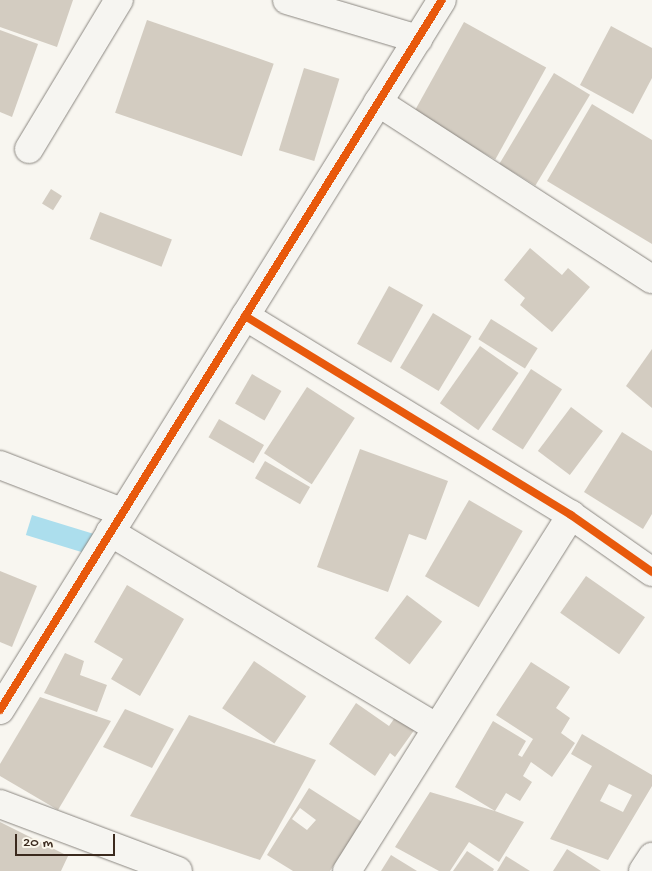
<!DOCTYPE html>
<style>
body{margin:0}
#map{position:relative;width:652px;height:871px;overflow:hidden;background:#f8f6f0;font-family:"Gochi Hand",sans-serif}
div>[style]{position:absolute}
.water>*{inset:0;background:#acdeed;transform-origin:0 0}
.building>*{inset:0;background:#d3ccc1;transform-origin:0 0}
.roads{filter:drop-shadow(0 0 1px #8b8781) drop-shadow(0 0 1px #8b8781)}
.minor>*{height:28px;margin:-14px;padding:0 14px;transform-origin:14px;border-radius:14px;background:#f6f5f1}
.cycleway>*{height:8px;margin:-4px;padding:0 4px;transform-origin:4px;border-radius:4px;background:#e8590c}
span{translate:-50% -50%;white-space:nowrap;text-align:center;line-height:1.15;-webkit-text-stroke:5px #fbf7ec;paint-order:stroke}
.scale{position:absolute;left:15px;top:834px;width:100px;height:22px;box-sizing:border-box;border:2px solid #3b2a1e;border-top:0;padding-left:6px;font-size:15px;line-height:18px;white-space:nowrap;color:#3b2a1e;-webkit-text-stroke:4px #fbf7ec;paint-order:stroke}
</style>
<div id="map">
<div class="water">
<i style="left:32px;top:515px;width:64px;height:21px;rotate:17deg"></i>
</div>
<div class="building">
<i style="clip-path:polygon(0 0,73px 0,57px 47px,0 27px)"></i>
<i style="left:147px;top:20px;width:134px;height:98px;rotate:19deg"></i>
<i style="left:464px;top:22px;width:94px;height:105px;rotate:29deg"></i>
<i style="clip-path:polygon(611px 26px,652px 48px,652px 78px,633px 114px,580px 85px)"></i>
<i style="clip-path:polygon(0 30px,38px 44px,12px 117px,0 112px)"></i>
<i style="left:304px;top:68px;width:37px;height:86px;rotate:17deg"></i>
<i style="left:554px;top:73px;width:42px;height:106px;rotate:31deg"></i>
<i style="clip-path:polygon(592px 104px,652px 140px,652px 244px,547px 181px)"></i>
<i style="left:51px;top:189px;width:13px;height:17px;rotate:32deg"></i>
<i style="left:100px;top:212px;width:77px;height:29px;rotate:21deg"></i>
<i style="clip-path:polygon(530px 248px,562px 275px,568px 268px,590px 287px,552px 332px,520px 305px,525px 298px,504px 280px)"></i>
<i style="left:389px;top:286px;width:39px;height:66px;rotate:29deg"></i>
<i style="left:433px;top:313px;width:45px;height:64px;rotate:31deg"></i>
<i style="left:491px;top:319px;width:55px;height:24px;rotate:32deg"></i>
<i style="left:480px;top:346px;width:47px;height:70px;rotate:35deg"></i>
<i style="clip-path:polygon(652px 349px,652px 408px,626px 386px)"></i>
<i style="left:531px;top:369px;width:37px;height:72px;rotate:33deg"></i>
<i style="left:252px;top:374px;width:34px;height:34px;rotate:30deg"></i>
<i style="left:307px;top:387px;width:57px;height:79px;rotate:33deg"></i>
<i style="left:571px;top:407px;width:40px;height:55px;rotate:37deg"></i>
<i style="left:219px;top:419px;width:52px;height:21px;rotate:30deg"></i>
<i style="clip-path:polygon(622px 432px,652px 451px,652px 514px,643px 529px,584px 492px)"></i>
<i style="clip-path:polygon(360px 449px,448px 481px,426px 540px,409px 534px,388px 592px,317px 567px)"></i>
<i style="left:265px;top:461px;width:52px;height:20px;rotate:30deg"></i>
<i style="left:469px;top:500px;width:62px;height:88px;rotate:30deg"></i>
<i style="clip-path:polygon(0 571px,37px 586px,12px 647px,0 642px)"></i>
<i style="left:586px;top:576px;width:72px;height:45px;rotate:35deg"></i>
<i style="clip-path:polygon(127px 585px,184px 619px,140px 696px,111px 679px,123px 659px,94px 642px)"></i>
<i style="left:407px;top:595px;width:44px;height:54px;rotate:37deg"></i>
<i style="clip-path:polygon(65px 653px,84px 661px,80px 675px,107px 685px,97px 712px,44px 693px)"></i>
<i style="left:254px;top:661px;width:63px;height:57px;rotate:34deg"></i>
<i style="clip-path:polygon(531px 662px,570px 687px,556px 708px,570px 718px,561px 733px,575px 743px,552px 777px,531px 762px,523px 776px,532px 782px,520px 801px,506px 793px,495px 811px,524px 822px,499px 862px,469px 842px,450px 871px,439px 871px,395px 847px,430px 792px,495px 811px,455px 787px,493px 721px,526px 741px,518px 755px,522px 757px,533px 739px,496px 715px)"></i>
<i style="clip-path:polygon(40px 697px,111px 721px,58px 810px,0 776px,0 764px)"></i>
<i style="clip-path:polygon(356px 703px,389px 726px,396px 716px,415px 729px,395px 757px,390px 753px,375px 776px,329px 744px)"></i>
<i style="clip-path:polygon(125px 709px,174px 729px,152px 768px,103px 747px)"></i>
<i style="clip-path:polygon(189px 715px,316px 760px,260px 860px,130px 816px)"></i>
<i style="clip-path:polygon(evenodd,582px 734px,652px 775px,652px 786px,608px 860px,550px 839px,592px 766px,571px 754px,582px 734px,609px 784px,632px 795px,623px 812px,600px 801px,609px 784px)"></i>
<i style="clip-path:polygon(evenodd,309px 788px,362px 822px,330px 871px,293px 871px,267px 855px,309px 788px,300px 808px,316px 820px,307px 830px,292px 819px,300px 808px)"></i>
<i style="clip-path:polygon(0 822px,68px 856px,61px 871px,0 871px)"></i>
<i style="clip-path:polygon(567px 849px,601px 871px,553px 871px)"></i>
<i style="clip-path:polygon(467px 851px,494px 869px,493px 871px,453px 871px)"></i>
<i style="clip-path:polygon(391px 855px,417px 871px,381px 871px)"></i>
<i style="clip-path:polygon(506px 856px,530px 871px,497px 871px)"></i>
</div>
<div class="roads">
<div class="minor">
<i style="left:287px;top:0;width:137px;rotate:16.6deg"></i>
<i style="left:378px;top:102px;width:326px;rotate:32.9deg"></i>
<i style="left:29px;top:149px;width:174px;rotate:-58.9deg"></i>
<i style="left:245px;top:316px;width:382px;rotate:31.4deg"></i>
<i style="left:571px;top:515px;width:99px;rotate:35.1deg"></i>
<i style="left:0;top:465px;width:131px;rotate:21.1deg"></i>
<i style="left:110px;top:532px;width:381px;rotate:30.9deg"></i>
<i style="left:0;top:710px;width:836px;rotate:-58.1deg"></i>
<i style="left:0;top:804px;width:190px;rotate:20.6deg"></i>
<i style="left:347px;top:871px;width:421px;rotate:-57.8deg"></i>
<i style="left:643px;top:871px;width:17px;rotate:-57deg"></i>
</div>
</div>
<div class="cycleway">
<i style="left:245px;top:316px;width:382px;rotate:31.4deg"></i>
<i style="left:571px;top:515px;width:99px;rotate:35.1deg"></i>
<i style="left:0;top:710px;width:836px;rotate:-58.1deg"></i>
</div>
<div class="scale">20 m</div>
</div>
